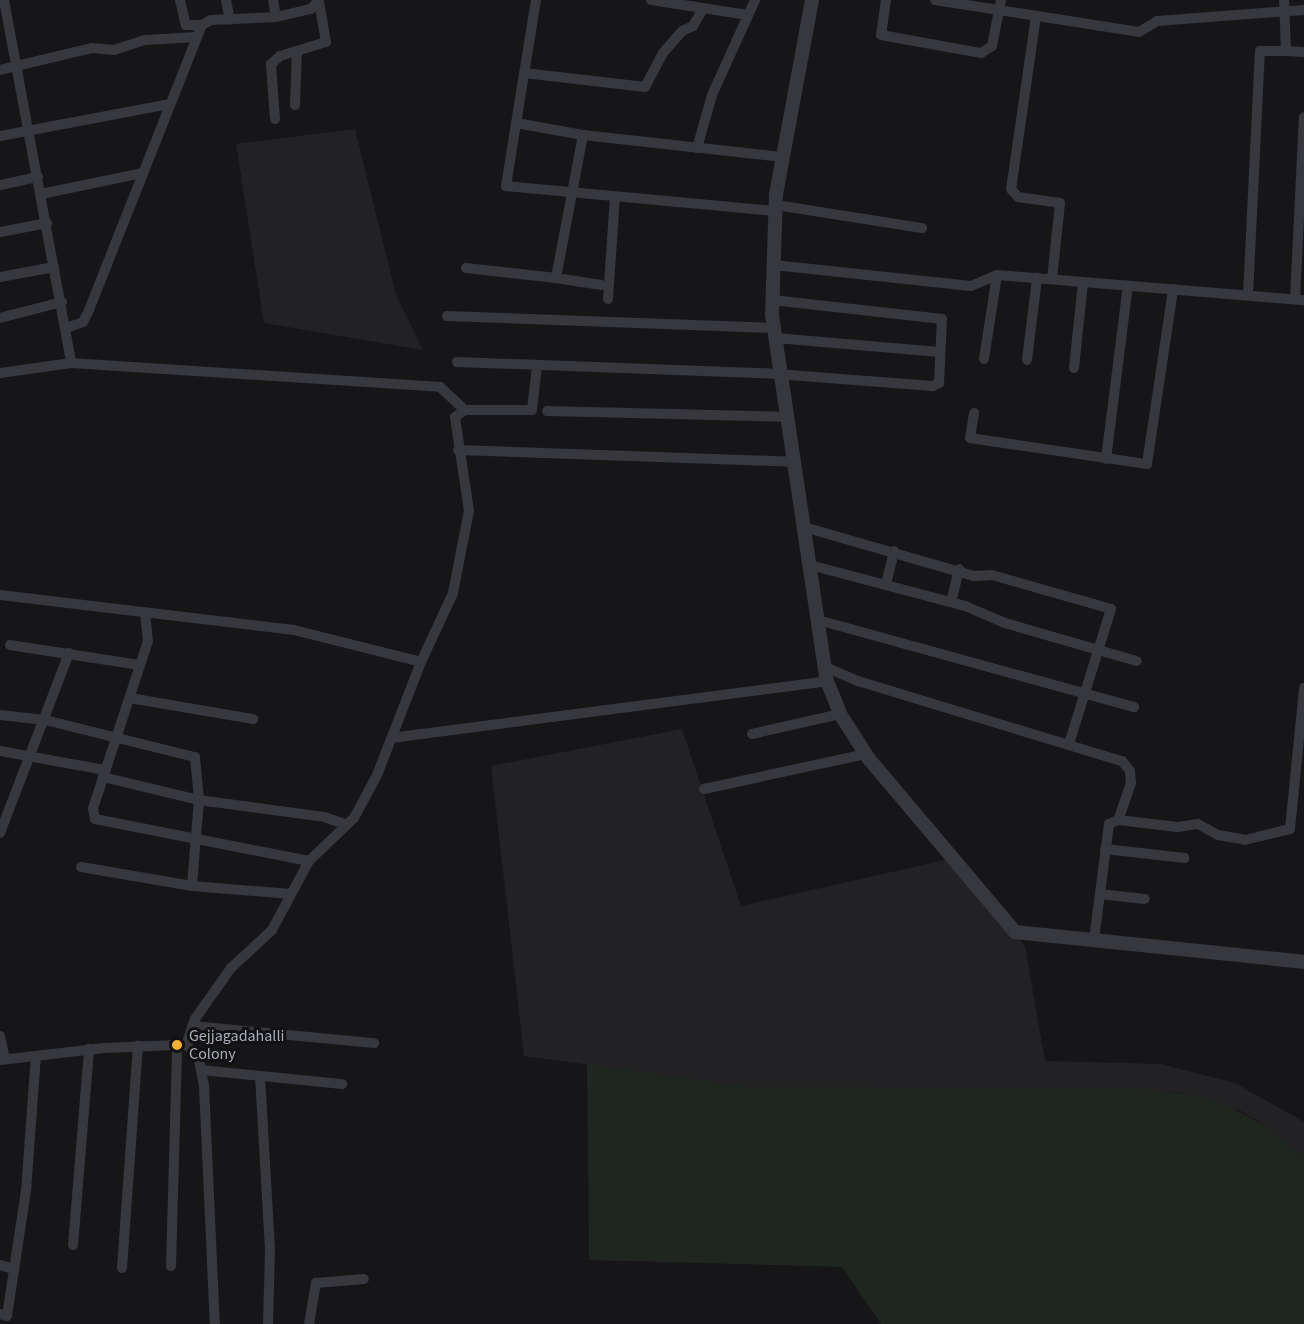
<!DOCTYPE html>
<style>
body{margin:0}
#map{position:relative;width:1304px;height:1324px;overflow:hidden;background:#161618;font-family:"Source Sans 3",sans-serif}
div>[style]{position:absolute}
.built>*{inset:0;background:#222225}
.green>*{inset:0;background:#1e261f}
.minor>*{height:10px;margin:-5px;padding:0 5px;transform-origin:5px;border-radius:5px;background:#37383d}
.tertiary>*{height:14px;margin:-7px;padding:0 7px;transform-origin:7px;border-radius:7px;background:#37383d}
.dots>*{width:16px;height:16px;translate:-50% -50%;box-sizing:border-box;border:3px solid #111113;border-radius:50%}
span{translate:-50% -50%;white-space:nowrap;text-align:center;line-height:1.15;-webkit-text-stroke:6px #111113;paint-order:stroke}
.poi-label{font-size:16px;color:#a8adb8}
.left{translate:0 -50%;text-align:left}
</style>
<div id="map">
<div class="built">
<i style="clip-path:polygon(355px 129px,396px 295px,423px 350px,264px 323px,236px 144px)"></i>
<i style="clip-path:polygon(682px 729px,741px 906px,945px 860px,1025px 946px,1045px 1061px,1161px 1064px,1235px 1083px,1304px 1122px,1304px 1158px,1268px 1127px,1241px 1111px,1179px 1092px,752px 1087px,524px 1056px,491px 766px)"></i>
</div>
<div class="green">
<i style="clip-path:polygon(587px 1064px,752px 1087px,1147px 1089px,1195px 1095px,1226px 1105px,1268px 1127px,1304px 1158px,1304px 1324px,881px 1324px,842px 1267px,589px 1260px)"></i>
</div>
<div class="minor">
<i style="left:4px;top:0;width:369px;rotate:79.5deg"></i>
<i style="left:180px;top:0;width:26px;rotate:77deg"></i>
<i style="left:186px;top:25px;width:16px"></i>
<i style="left:226px;top:0;width:20px;rotate:79deg"></i>
<i style="left:273px;top:0;width:17px;rotate:80deg"></i>
<i style="left:536px;top:0;width:125px;rotate:99.2deg"></i>
<i style="left:516px;top:123px;width:68px;rotate:10.2deg"></i>
<i style="left:583px;top:135px;width:201px;rotate:6.3deg"></i>
<i style="left:651px;top:0;width:98px;rotate:8.8deg"></i>
<i style="left:886px;top:0;width:35px;rotate:98deg"></i>
<i style="left:881px;top:35px;width:102px;rotate:10.2deg"></i>
<i style="left:981px;top:53px;width:13px;rotate:-32deg"></i>
<i style="left:992px;top:46px;width:47px;rotate:-78.9deg"></i>
<i style="left:935px;top:0;width:206px;rotate:8.9deg"></i>
<i style="left:1139px;top:32px;width:21px;rotate:-31deg"></i>
<i style="left:1157px;top:21px;width:147px;rotate:-4.3deg"></i>
<i style="left:1036px;top:16px;width:175px;rotate:98.2deg"></i>
<i style="left:1011px;top:189px;width:11px;rotate:49deg"></i>
<i style="left:1018px;top:197px;width:42px;rotate:8.1deg"></i>
<i style="left:1060px;top:203px;width:76px;rotate:96deg"></i>
<i style="left:1286px;top:51px;width:18px;rotate:3deg"></i>
<i style="left:0;top:70px;width:95px;rotate:-13.4deg"></i>
<i style="left:92px;top:48px;width:22px;rotate:5deg"></i>
<i style="left:114px;top:50px;width:33px;rotate:-18deg"></i>
<i style="left:145px;top:40px;width:52px;rotate:-3.3deg"></i>
<i style="left:524px;top:73px;width:122px;rotate:6.6deg"></i>
<i style="left:645px;top:87px;width:38px;rotate:-62deg"></i>
<i style="left:663px;top:53px;width:29px;rotate:-49deg"></i>
<i style="left:682px;top:31px;width:12px;rotate:-24deg"></i>
<i style="left:693px;top:26px;width:20px;rotate:-60deg"></i>
<i style="left:295px;top:105px;width:54px;rotate:-87.9deg"></i>
<i style="left:275px;top:119px;width:55px;rotate:-94.2deg"></i>
<i style="left:271px;top:64px;width:12px;rotate:-42deg"></i>
<i style="left:280px;top:56px;width:48px;rotate:-16.9deg"></i>
<i style="left:326px;top:42px;width:41px;rotate:-99.9deg"></i>
<i style="left:516px;top:123px;width:64px;rotate:99deg"></i>
<i style="left:506px;top:186px;width:270px;rotate:5.3deg"></i>
<i style="left:583px;top:135px;width:146px;rotate:100.7deg"></i>
<i style="left:556px;top:278px;width:46px;rotate:8.8deg"></i>
<i style="left:0;top:136px;width:172px;rotate:-10.7deg"></i>
<i style="left:697px;top:148px;width:55px;rotate:-74.2deg"></i>
<i style="left:712px;top:95px;width:104px;rotate:-65.6deg"></i>
<i style="left:0;top:185px;width:39px;rotate:-12deg"></i>
<i style="left:41px;top:194px;width:103px;rotate:-11.7deg"></i>
<i style="left:776px;top:205px;width:148px;rotate:9deg"></i>
<i style="left:0;top:232px;width:48px;rotate:-10.8deg"></i>
<i style="left:774px;top:265px;width:198px;rotate:6.1deg"></i>
<i style="left:971px;top:286px;width:28px;rotate:-23deg"></i>
<i style="left:997px;top:275px;width:308px;rotate:4.7deg"></i>
<i style="left:466px;top:268px;width:91px;rotate:6.3deg"></i>
<i style="left:0;top:277px;width:55px;rotate:-10.5deg"></i>
<i style="left:1248px;top:295px;width:244px;rotate:-87.2deg"></i>
<i style="left:1260px;top:51px;width:26px"></i>
<i style="left:1286px;top:51px;width:51px;rotate:-92.2deg"></i>
<i style="left:608px;top:299px;width:102px;rotate:-86.1deg"></i>
<i style="left:1295px;top:299px;width:182px;rotate:-87.2deg"></i>
<i style="left:447px;top:316px;width:327px;rotate:2.1deg"></i>
<i style="left:0;top:318px;width:64px;rotate:-14.5deg"></i>
<i style="left:66px;top:328px;width:18px;rotate:-19deg"></i>
<i style="left:83px;top:322px;width:13px;rotate:-63deg"></i>
<i style="left:89px;top:310px;width:307px;rotate:-68.4deg"></i>
<i style="left:202px;top:25px;width:10px;rotate:-29deg"></i>
<i style="left:211px;top:20px;width:65px;rotate:-2.6deg"></i>
<i style="left:276px;top:17px;width:36px;rotate:-13deg"></i>
<i style="left:311px;top:9px;width:12px;rotate:-48deg"></i>
<i style="left:776px;top:338px;width:164px;rotate:4.9deg"></i>
<i style="left:984px;top:359px;width:85px;rotate:-81.2deg"></i>
<i style="left:1027px;top:360px;width:83px;rotate:-83deg"></i>
<i style="left:457px;top:362px;width:306px;rotate:2.1deg"></i>
<i style="left:763px;top:373px;width:170px;rotate:4.4deg"></i>
<i style="left:933px;top:386px;width:7px;rotate:-27deg"></i>
<i style="left:939px;top:383px;width:64px;rotate:-87.3deg"></i>
<i style="left:942px;top:319px;width:171px;rotate:-173.6deg"></i>
<i style="left:1074px;top:368px;width:86px;rotate:-84deg"></i>
<i style="left:0;top:373px;width:72px;rotate:-8deg"></i>
<i style="left:71px;top:363px;width:370px;rotate:3.7deg"></i>
<i style="left:440px;top:387px;width:34px;rotate:43deg"></i>
<i style="left:547px;top:411px;width:240px;rotate:1.4deg"></i>
<i style="left:974px;top:413px;width:25px;rotate:99deg"></i>
<i style="left:970px;top:438px;width:179px;rotate:8.4deg"></i>
<i style="left:1147px;top:464px;width:177px;rotate:-81.5deg"></i>
<i style="left:458px;top:450px;width:336px;rotate:2deg"></i>
<i style="left:1106px;top:459px;width:175px;rotate:-82.8deg"></i>
<i style="left:804px;top:527px;width:177px;rotate:16.1deg"></i>
<i style="left:974px;top:576px;width:18px;rotate:-3deg"></i>
<i style="left:992px;top:575px;width:124px;rotate:15.9deg"></i>
<i style="left:1111px;top:609px;width:141px;rotate:107.3deg"></i>
<i style="left:810px;top:565px;width:160px;rotate:14.8deg"></i>
<i style="left:965px;top:606px;width:43px;rotate:23deg"></i>
<i style="left:1005px;top:623px;width:137px;rotate:16.1deg"></i>
<i style="left:886px;top:584px;width:34px;rotate:-76deg"></i>
<i style="left:0;top:595px;width:296px;rotate:6.8deg"></i>
<i style="left:294px;top:630px;width:131px;rotate:14.1deg"></i>
<i style="left:951px;top:602px;width:34px;rotate:-76deg"></i>
<i style="left:145px;top:613px;width:28px;rotate:84deg"></i>
<i style="left:148px;top:641px;width:176px;rotate:108.2deg"></i>
<i style="left:93px;top:808px;width:11px;rotate:80deg"></i>
<i style="left:95px;top:819px;width:218px;rotate:11.1deg"></i>
<i style="left:818px;top:620px;width:328px;rotate:15.4deg"></i>
<i style="left:10px;top:645px;width:131px;rotate:8.8deg"></i>
<i style="left:825px;top:667px;width:36px;rotate:23deg"></i>
<i style="left:858px;top:681px;width:276px;rotate:16.9deg"></i>
<i style="left:1122px;top:761px;width:13px;rotate:51deg"></i>
<i style="left:1130px;top:771px;width:12px;rotate:85deg"></i>
<i style="left:1131px;top:783px;width:39px;rotate:109deg"></i>
<i style="left:1118px;top:820px;width:10px;rotate:156deg"></i>
<i style="left:1109px;top:824px;width:117px;rotate:97.4deg"></i>
<i style="left:130px;top:698px;width:125px;rotate:9.7deg"></i>
<i style="left:0;top:715px;width:45px;rotate:6.3deg"></i>
<i style="left:45px;top:720px;width:154px;rotate:13.9deg"></i>
<i style="left:195px;top:757px;width:43px;rotate:84.7deg"></i>
<i style="left:199px;top:800px;width:86px;rotate:94.7deg"></i>
<i style="left:752px;top:734px;width:90px;rotate:-12.8deg"></i>
<i style="left:391px;top:738px;width:440px;rotate:-7.4deg"></i>
<i style="left:0;top:751px;width:107px;rotate:10.3deg"></i>
<i style="left:103px;top:777px;width:99px;rotate:13.5deg"></i>
<i style="left:199px;top:800px;width:126px;rotate:7.7deg"></i>
<i style="left:324px;top:817px;width:24px;rotate:19deg"></i>
<i style="left:704px;top:789px;width:166px;rotate:-12.2deg"></i>
<i style="left:1118px;top:820px;width:60px;rotate:6.7deg"></i>
<i style="left:1178px;top:827px;width:20px;rotate:-9deg"></i>
<i style="left:1198px;top:824px;width:23px;rotate:29deg"></i>
<i style="left:1218px;top:835px;width:27px;rotate:10deg"></i>
<i style="left:1245px;top:840px;width:46px;rotate:-13.7deg"></i>
<i style="left:1290px;top:829px;width:142px;rotate:-84.3deg"></i>
<i style="left:0;top:833px;width:193px;rotate:-69deg"></i>
<i style="left:1105px;top:849px;width:80px;rotate:6.5deg"></i>
<i style="left:81px;top:867px;width:113px;rotate:9.7deg"></i>
<i style="left:192px;top:886px;width:99px;rotate:4.6deg"></i>
<i style="left:1100px;top:894px;width:45px;rotate:6.3deg"></i>
<i style="left:193px;top:1026px;width:182px;rotate:5.4deg"></i>
<i style="left:0;top:1036px;width:24px;rotate:78deg"></i>
<i style="left:186px;top:1045px;width:28px;rotate:-71deg"></i>
<i style="left:195px;top:1019px;width:62px;rotate:-54.8deg"></i>
<i style="left:231px;top:968px;width:56px;rotate:-42.8deg"></i>
<i style="left:272px;top:930px;width:78px;rotate:-61.8deg"></i>
<i style="left:309px;top:861px;width:62px;rotate:-43.7deg"></i>
<i style="left:354px;top:818px;width:49px;rotate:-61.9deg"></i>
<i style="left:377px;top:775px;width:121px;rotate:-68.7deg"></i>
<i style="left:421px;top:662px;width:76px;rotate:-65.1deg"></i>
<i style="left:453px;top:593px;width:84px;rotate:-79deg"></i>
<i style="left:469px;top:511px;width:95px;rotate:-98.5deg"></i>
<i style="left:455px;top:417px;width:12px;rotate:-35deg"></i>
<i style="left:465px;top:410px;width:67px"></i>
<i style="left:532px;top:410px;width:44px;rotate:-83.5deg"></i>
<i style="left:0;top:1060px;width:105px;rotate:-6.6deg"></i>
<i style="left:104px;top:1048px;width:73px;rotate:-2.4deg"></i>
<i style="left:177px;top:1045px;width:9px"></i>
<i style="left:186px;top:1045px;width:16px;rotate:40deg"></i>
<i style="left:198px;top:1055px;width:31px;rotate:79deg"></i>
<i style="left:204px;top:1085px;width:239px;rotate:87.4deg"></i>
<i style="left:201px;top:1070px;width:142px;rotate:5.7deg"></i>
<i style="left:260px;top:1076px;width:173px;rotate:86.7deg"></i>
<i style="left:270px;top:1249px;width:75px;rotate:91.5deg"></i>
<i style="left:73px;top:1245px;width:197px;rotate:-85.3deg"></i>
<i style="left:0;top:1265px;width:15px;rotate:16deg"></i>
<i style="left:171px;top:1266px;width:221px;rotate:-88.4deg"></i>
<i style="left:122px;top:1268px;width:223px;rotate:-85.9deg"></i>
<i style="left:0;top:1314px;width:7px;rotate:16deg"></i>
<i style="left:7px;top:1316px;width:126px;rotate:-81.4deg"></i>
<i style="left:26px;top:1191px;width:135px;rotate:-85.8deg"></i>
<i style="left:309px;top:1324px;width:42px;rotate:-80.3deg"></i>
<i style="left:316px;top:1283px;width:48px;rotate:-4.8deg"></i>
</div>
<div class="tertiary">
<i style="left:812px;top:0;width:197px;rotate:100.5deg"></i>
<i style="left:776px;top:194px;width:121px;rotate:91.9deg"></i>
<i style="left:772px;top:315px;width:370px;rotate:81.5deg"></i>
<i style="left:827px;top:681px;width:35px;rotate:68deg"></i>
<i style="left:840px;top:714px;width:54px;rotate:57.2deg"></i>
<i style="left:869px;top:759px;width:226px;rotate:49.8deg"></i>
<i style="left:1015px;top:932px;width:291px;rotate:5.9deg"></i>
</div>
<div class="dots">
<i style="left:177px;top:1045px;background:#f2b134"></i>
</div>
<div class="poi-label">
<span class="left" style="left:189px;top:1045px">Gejjagadahalli<br>Colony</span>
</div>
</div>
